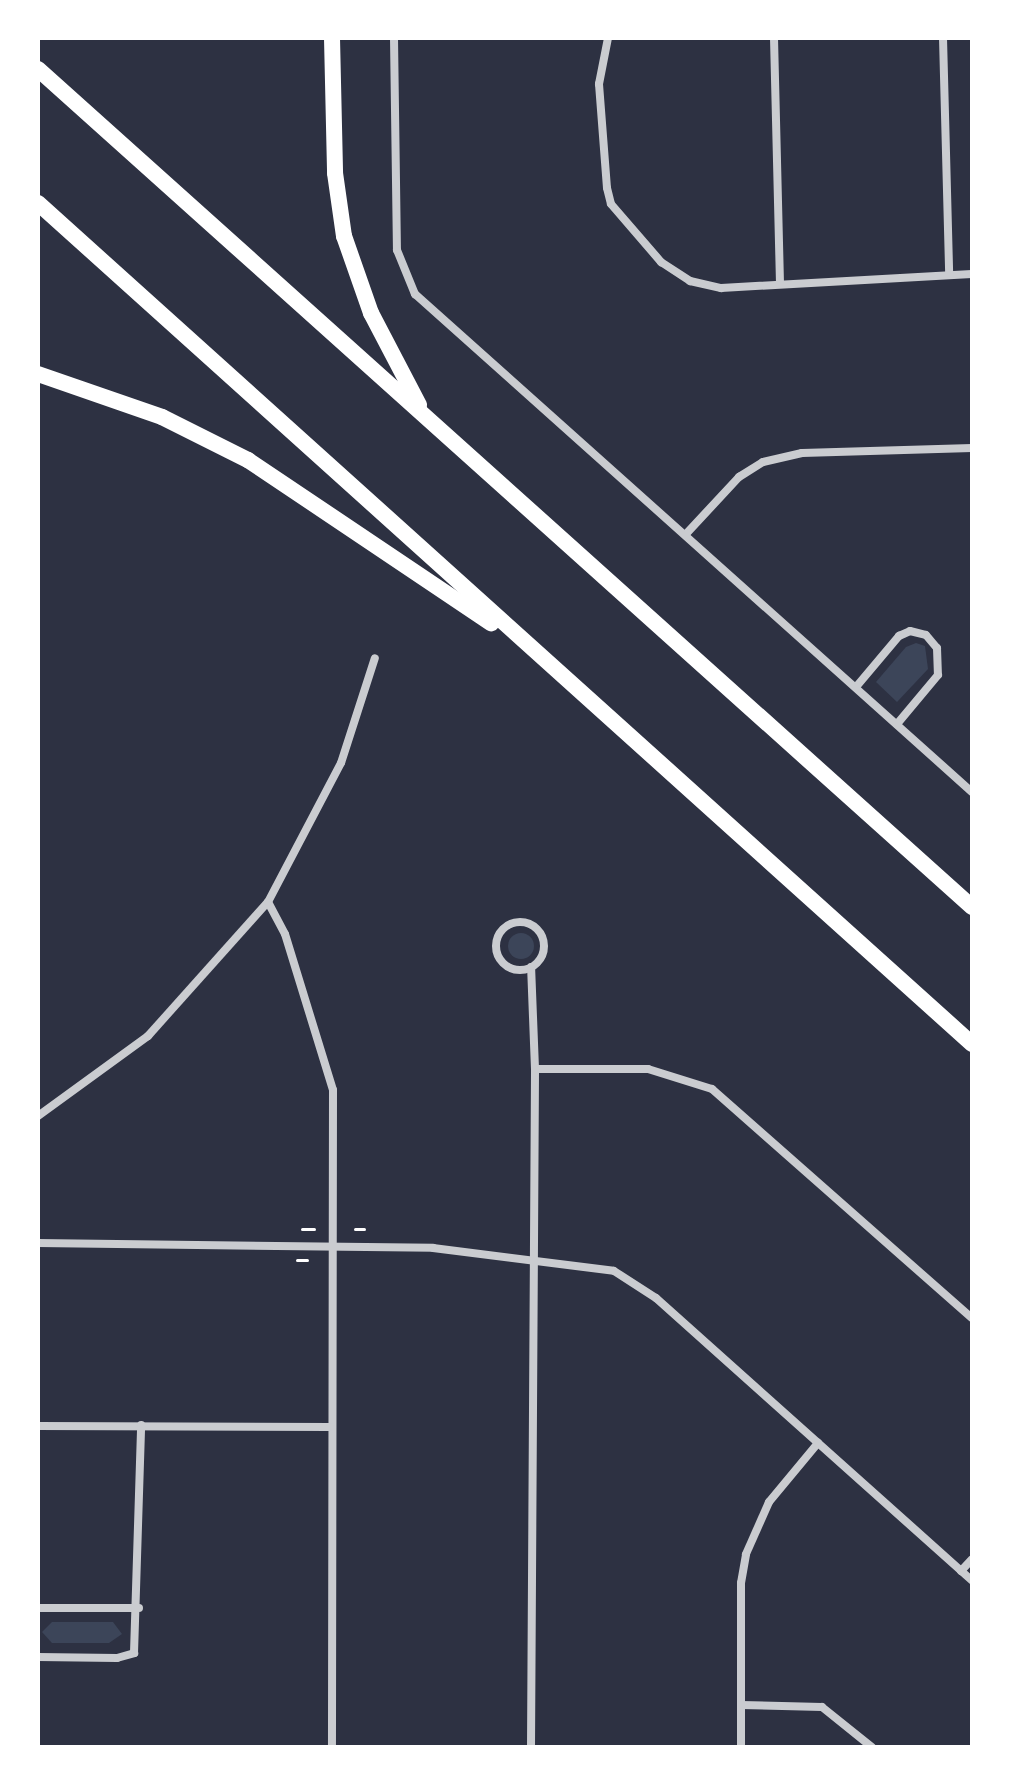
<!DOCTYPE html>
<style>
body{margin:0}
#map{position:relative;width:1010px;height:1785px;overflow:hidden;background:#2d3142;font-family:"Sofia Sans Condensed",sans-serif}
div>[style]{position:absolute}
.green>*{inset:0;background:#3c4559}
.round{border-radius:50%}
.path>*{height:3px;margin:-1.5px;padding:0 1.5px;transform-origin:1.5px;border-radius:1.5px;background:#fff}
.minor>*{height:8px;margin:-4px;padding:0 4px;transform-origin:4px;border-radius:4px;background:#caccd0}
.minor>.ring{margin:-4px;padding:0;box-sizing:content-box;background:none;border:8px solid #caccd0;border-radius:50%}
.motorway>*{height:16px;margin:-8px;padding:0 8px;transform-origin:8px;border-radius:8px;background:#fff}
span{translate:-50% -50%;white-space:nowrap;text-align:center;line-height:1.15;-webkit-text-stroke:6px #fff;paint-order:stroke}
.frame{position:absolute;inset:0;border:40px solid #fff;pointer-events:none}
</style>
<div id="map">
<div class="green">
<i style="clip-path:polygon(916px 643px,925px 646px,928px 669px,897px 702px,876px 682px,906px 647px)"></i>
<i class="round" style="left:508px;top:933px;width:26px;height:26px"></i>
<i style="clip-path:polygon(52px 1622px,113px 1622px,122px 1634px,109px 1643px,52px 1643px,42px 1632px)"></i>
</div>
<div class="path">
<i style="left:302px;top:1229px;width:12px"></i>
<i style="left:355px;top:1229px;width:9px"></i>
<i style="left:297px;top:1260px;width:10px"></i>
</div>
<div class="minor">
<i style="left:394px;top:38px;width:212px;rotate:89.2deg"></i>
<i style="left:397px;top:250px;width:48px;rotate:67.8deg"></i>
<i style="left:415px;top:294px;width:747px;rotate:41.8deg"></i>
<i style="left:608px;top:38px;width:47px;rotate:101.1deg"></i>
<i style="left:599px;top:84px;width:104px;rotate:85.6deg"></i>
<i style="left:607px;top:188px;width:16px;rotate:76deg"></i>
<i style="left:611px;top:204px;width:77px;rotate:49.2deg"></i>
<i style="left:661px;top:262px;width:35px;rotate:33deg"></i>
<i style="left:690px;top:281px;width:32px;rotate:13deg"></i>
<i style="left:721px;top:288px;width:251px;rotate:-3.2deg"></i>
<i style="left:774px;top:38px;width:244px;rotate:88.6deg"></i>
<i style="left:943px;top:38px;width:237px;rotate:88.5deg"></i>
<i style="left:686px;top:534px;width:78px;rotate:-47.1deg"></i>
<i style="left:739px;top:477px;width:28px;rotate:-32deg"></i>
<i style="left:763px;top:462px;width:40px;rotate:-13deg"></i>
<i style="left:802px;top:453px;width:170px;rotate:-1.7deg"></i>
<i style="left:856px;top:687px;width:67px;rotate:-49.9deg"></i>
<i style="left:899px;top:636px;width:12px;rotate:-24deg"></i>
<i style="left:910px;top:631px;width:16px;rotate:14deg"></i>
<i style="left:926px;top:635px;width:17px;rotate:50deg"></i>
<i style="left:937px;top:648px;width:27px;rotate:88deg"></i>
<i style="left:938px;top:675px;width:64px;rotate:129.9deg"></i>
<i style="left:268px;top:902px;width:36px;rotate:62deg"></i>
<i style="left:285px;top:934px;width:163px;rotate:72.9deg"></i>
<i style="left:333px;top:1090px;width:657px;rotate:90.09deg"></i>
<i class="ring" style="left:496px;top:922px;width:40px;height:40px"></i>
<i style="left:535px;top:1069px;width:113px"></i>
<i style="left:648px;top:1069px;width:67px;rotate:17.4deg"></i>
<i style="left:712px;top:1089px;width:346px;rotate:41.4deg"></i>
<i style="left:38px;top:1116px;width:136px;rotate:-36deg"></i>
<i style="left:148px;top:1036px;width:180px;rotate:-48.2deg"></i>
<i style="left:268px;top:902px;width:157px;rotate:-62.3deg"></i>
<i style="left:341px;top:763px;width:110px;rotate:-72.1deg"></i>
<i style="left:38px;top:1243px;width:395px;rotate:0.7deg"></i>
<i style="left:433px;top:1248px;width:182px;rotate:7.2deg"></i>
<i style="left:614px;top:1271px;width:50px;rotate:32.7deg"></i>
<i style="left:656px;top:1298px;width:424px;rotate:41.8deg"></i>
<i style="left:38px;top:1426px;width:292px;rotate:0.2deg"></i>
<i style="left:961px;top:1571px;width:16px;rotate:-47deg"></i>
<i style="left:38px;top:1608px;width:101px"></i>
<i style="left:38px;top:1657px;width:79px;rotate:0.7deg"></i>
<i style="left:117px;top:1658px;width:18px;rotate:-16deg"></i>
<i style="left:134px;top:1653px;width:228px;rotate:-88.2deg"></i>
<i style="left:741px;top:1705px;width:81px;rotate:1.4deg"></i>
<i style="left:822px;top:1707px;width:64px;rotate:38.7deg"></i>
<i style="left:531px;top:1747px;width:678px;rotate:-89.66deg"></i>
<i style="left:535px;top:1069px;width:102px;rotate:-92.2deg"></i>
<i style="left:741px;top:1747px;width:164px;rotate:-90deg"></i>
<i style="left:741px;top:1583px;width:29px;rotate:-80deg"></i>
<i style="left:746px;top:1554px;width:57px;rotate:-66.1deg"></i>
<i style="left:769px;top:1502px;width:77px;rotate:-50.3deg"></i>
</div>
<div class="motorway">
<i style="left:332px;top:38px;width:135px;rotate:88.7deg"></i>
<i style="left:335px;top:173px;width:64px;rotate:81.9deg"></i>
<i style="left:344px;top:236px;width:82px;rotate:70.7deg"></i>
<i style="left:371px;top:313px;width:104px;rotate:62.4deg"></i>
<i style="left:38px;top:69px;width:1255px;rotate:41.9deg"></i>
<i style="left:38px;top:203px;width:1257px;rotate:42deg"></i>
<i style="left:38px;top:374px;width:131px;rotate:19.1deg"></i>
<i style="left:162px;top:417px;width:96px;rotate:26.6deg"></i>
<i style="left:248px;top:460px;width:293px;rotate:33.9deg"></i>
</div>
<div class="frame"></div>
</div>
